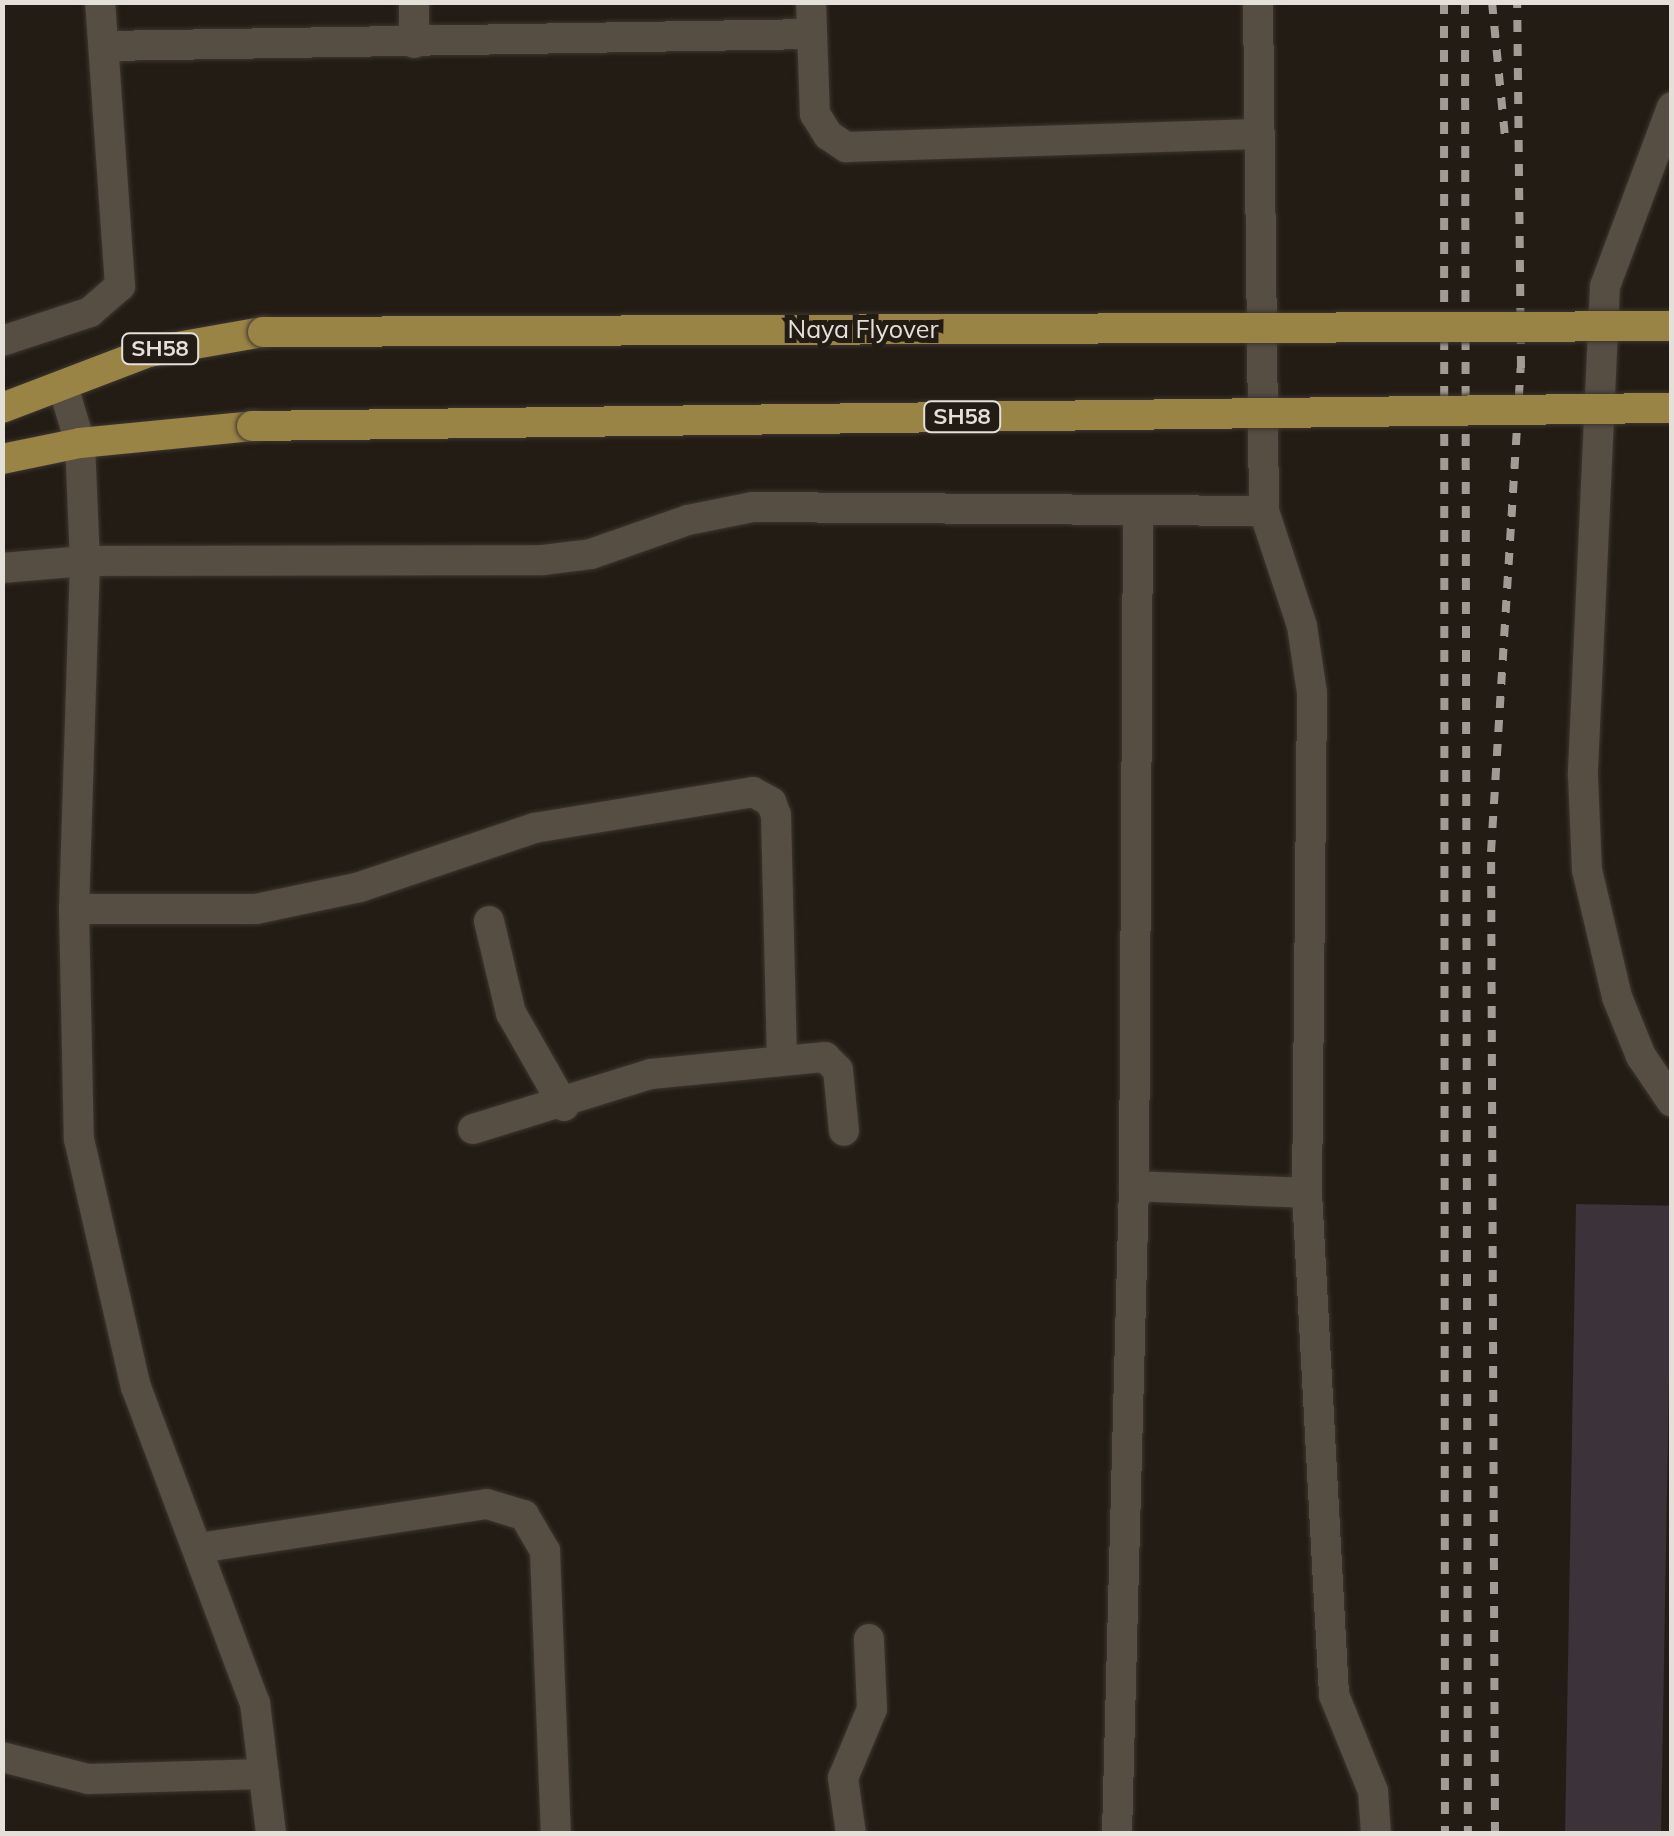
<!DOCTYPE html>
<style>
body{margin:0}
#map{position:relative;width:1674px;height:1836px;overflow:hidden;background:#231c14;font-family:Mulish,sans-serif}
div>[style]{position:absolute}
.building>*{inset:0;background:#3b323a;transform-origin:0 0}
.roads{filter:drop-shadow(0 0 2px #3c3631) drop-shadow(0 0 2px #3c3631)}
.minor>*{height:30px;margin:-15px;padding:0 15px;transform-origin:15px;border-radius:15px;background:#564d43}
.major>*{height:30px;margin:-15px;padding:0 15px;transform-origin:15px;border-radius:15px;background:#9a8445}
.rail>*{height:8px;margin-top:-4px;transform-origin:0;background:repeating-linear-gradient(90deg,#a09b94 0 12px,transparent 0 24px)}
.bridges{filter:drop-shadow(0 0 2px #3c3631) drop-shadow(0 0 2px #3c3631)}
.major-bridge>*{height:30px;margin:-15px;padding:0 15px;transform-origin:15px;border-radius:15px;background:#9a8445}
span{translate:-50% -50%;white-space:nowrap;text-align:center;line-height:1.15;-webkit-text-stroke:10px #231c14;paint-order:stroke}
.shield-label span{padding:2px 8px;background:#231c14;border:2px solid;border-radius:8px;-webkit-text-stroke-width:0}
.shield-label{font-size:22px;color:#e4dfd9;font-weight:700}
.street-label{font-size:25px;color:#e4dfd9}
.frame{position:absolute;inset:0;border:5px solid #e4dfd9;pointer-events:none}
</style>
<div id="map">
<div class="building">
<i style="left:1576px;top:1204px;width:96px;height:630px;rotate:1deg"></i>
</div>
<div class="roads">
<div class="minor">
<i style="left:811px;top:2px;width:112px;rotate:88deg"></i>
<i style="left:815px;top:114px;width:25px;rotate:58deg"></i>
<i style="left:828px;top:135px;width:22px;rotate:34deg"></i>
<i style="left:846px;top:147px;width:412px;rotate:-1.8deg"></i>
<i style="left:1258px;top:2px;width:509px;rotate:89.32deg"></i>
<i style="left:1264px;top:511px;width:121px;rotate:71.7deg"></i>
<i style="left:1302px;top:626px;width:68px;rotate:81.5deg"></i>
<i style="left:1312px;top:693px;width:500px;rotate:90.57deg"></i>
<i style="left:1307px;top:1193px;width:503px;rotate:86.92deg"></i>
<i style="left:1334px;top:1695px;width:104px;rotate:67.9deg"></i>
<i style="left:1373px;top:1791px;width:43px;rotate:86deg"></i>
<i style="left:414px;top:43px;width:41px;rotate:-90deg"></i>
<i style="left:105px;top:46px;width:706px;rotate:-0.97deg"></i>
<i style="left:1672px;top:107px;width:191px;rotate:110.5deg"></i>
<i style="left:1605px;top:286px;width:490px;rotate:92.6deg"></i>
<i style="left:1583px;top:776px;width:94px;rotate:87.6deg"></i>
<i style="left:1587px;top:870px;width:130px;rotate:76.7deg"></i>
<i style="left:1617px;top:997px;width:64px;rotate:67.9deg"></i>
<i style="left:1641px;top:1056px;width:55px;rotate:56deg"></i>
<i style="left:2px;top:341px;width:93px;rotate:-18.2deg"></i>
<i style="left:90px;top:312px;width:40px;rotate:-41deg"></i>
<i style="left:120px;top:286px;width:285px;rotate:-94deg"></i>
<i style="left:63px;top:386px;width:59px;rotate:73.4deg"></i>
<i style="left:80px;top:443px;width:118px;rotate:87.6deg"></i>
<i style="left:85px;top:561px;width:348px;rotate:91.8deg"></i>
<i style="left:74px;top:909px;width:230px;rotate:88.8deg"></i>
<i style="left:79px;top:1139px;width:254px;rotate:77.1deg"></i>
<i style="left:136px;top:1387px;width:338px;rotate:69.4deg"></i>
<i style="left:255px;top:1703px;width:132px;rotate:83deg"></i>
<i style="left:2px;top:568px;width:83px;rotate:-4.8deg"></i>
<i style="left:85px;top:561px;width:458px;rotate:-0.1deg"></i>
<i style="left:543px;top:560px;width:48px;rotate:-7.1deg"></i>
<i style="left:591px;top:554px;width:103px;rotate:-19.3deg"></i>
<i style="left:688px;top:520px;width:66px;rotate:-11.3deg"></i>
<i style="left:753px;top:507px;width:511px;rotate:0.45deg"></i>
<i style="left:74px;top:909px;width:182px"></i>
<i style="left:256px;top:909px;width:106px;rotate:-11.9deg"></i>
<i style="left:360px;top:887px;width:184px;rotate:-18.7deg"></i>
<i style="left:534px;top:828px;width:222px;rotate:-9.3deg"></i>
<i style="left:753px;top:792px;width:21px;rotate:29deg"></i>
<i style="left:771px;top:802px;width:14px;rotate:69deg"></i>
<i style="left:776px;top:815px;width:244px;rotate:88.6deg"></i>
<i style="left:489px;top:921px;width:95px;rotate:76.6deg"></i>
<i style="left:511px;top:1013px;width:107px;rotate:60.3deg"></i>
<i style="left:473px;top:1129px;width:186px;rotate:-17.2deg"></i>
<i style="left:651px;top:1074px;width:175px;rotate:-5.6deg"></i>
<i style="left:825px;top:1057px;width:18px;rotate:45deg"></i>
<i style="left:838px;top:1070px;width:61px;rotate:84.4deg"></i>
<i style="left:1134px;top:1186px;width:173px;rotate:2.3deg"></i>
<i style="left:199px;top:1548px;width:291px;rotate:-8.7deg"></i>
<i style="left:487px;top:1504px;width:39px;rotate:17deg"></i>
<i style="left:524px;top:1515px;width:42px;rotate:59.7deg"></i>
<i style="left:545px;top:1551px;width:283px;rotate:87.8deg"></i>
<i style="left:2px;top:1757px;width:89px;rotate:14.3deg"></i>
<i style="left:88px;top:1779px;width:176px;rotate:-1.6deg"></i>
<i style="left:851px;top:1834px;width:57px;rotate:-98.1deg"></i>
<i style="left:843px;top:1778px;width:75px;rotate:-67.2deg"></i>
<i style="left:872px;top:1709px;width:70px;rotate:-92.5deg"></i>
<i style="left:1117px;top:1834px;width:648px;rotate:-88.5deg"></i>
<i style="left:1134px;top:1186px;width:675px;rotate:-89.66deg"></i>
</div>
<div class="major">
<i style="left:2px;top:408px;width:157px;rotate:-20.9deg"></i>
<i style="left:149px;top:352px;width:116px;rotate:-10deg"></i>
<i style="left:2px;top:459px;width:80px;rotate:-11.6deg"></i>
<i style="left:80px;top:443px;width:173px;rotate:-5.6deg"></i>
</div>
</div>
<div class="rail">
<i style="left:1444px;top:2px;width:1832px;rotate:89.97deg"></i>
<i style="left:1465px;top:2px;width:1832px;rotate:89.91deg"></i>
<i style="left:1492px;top:2px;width:136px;rotate:84.5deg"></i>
<i style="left:1495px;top:1834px;width:982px;rotate:-90.23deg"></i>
<i style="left:1491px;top:852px;width:485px;rotate:-86.5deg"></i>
<i style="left:1521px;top:368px;width:366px;rotate:-90.6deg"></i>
</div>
<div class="bridges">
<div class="major-bridge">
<i style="left:263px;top:332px;width:1409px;rotate:-0.24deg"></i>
<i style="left:252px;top:426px;width:1420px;rotate:-0.73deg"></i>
</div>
</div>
<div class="shield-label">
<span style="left:160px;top:349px">SH58</span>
<span style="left:962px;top:417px">SH58</span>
</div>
<div class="street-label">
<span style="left:863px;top:329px">Naya Flyover</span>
</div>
<div class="frame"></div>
</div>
